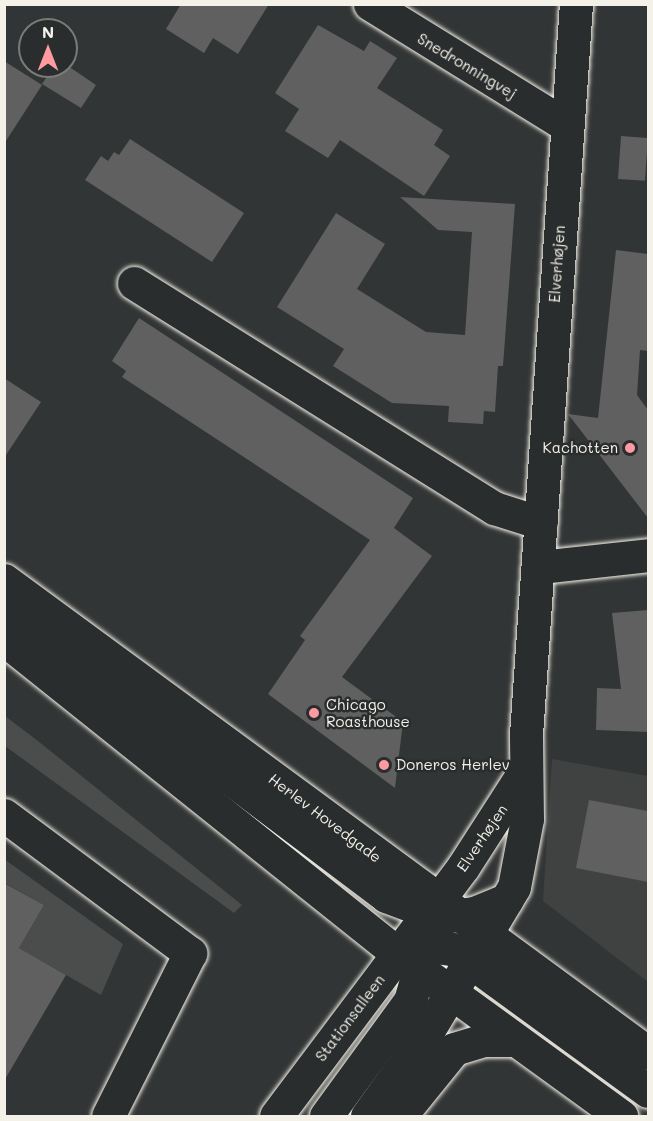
<!DOCTYPE html>
<meta charset="utf-8">
<style>
body{margin:0}
#map{position:relative;width:653px;height:1121px;overflow:hidden;background:#323535;font-family:Mali,sans-serif}
div>[style]{position:absolute}
.built>*{inset:0;background:#404242}
.green>*{inset:0;background:#4b4d4c}
.building>*{inset:0;background:#5f605f;transform-origin:0 0}
.roads{filter:drop-shadow(0 0 2px #f4f1e8) drop-shadow(0 0 2px #f4f1e8)}
.minor>*{height:33px;margin:-16.5px;padding:0 16.5px;transform-origin:16.5px;border-radius:16.5px;background:#2a2d2e}
.major>*{height:33px;margin:-16.5px;padding:0 16.5px;transform-origin:16.5px;border-radius:16.5px;background:#2a2d2e}
.dots>*{width:16px;height:16px;translate:-50% -50%;box-sizing:border-box;border:3px solid #2a2d2e;border-radius:50%}
span{translate:-50% -50%;white-space:nowrap;text-align:center;line-height:1.15;-webkit-text-stroke:5px #2a2d2e;paint-order:stroke}
.street-label{font-size:15px;color:#f4f1e8}
.poi-label{font-size:15px;color:#f4f1e8}
.right{translate:-100% -50%;text-align:right}
.left{translate:0 -50%;text-align:left}
.frame{position:absolute;inset:0;border:6px solid #f4f1e8;pointer-events:none}
.north{position:absolute;left:18px;top:18px;width:60px;height:60px;box-sizing:border-box;background:#2a2d2e;border:2px solid #7b7b78;border-radius:50%;rotate:0deg;font-size:16px;font-weight:700;line-height:24px;text-align:center;color:#f4f1e8}
.north::after{content:'';display:block;margin:auto;width:21px;height:27px;background:#ff9aa2;clip-path:polygon(50% 0,100% 100%,50% 72%,0 100%)}
</style>
<div id="map">
<div class="built">
<i style="clip-path:polygon(552px 759px,648px 776px,648px 982px,543px 901px)"></i>
</div>
<div class="green">
<i style="clip-path:polygon(5px 716px,38px 741px,242px 905px,234px 913px,5px 746px)"></i>
<i style="clip-path:polygon(4px 859px,123px 944px,101px 995px,19px 948px,44px 905px,5px 883px)"></i>
</div>
<div class="building">
<i style="clip-path:polygon(181px 4px,269px 4px,238px 54px,213px 38px,204px 53px,166px 29px)"></i>
<i style="clip-path:polygon(318px 25px,364px 51px,370px 41px,397px 58px,377px 88px,443px 130px,434px 145px,450px 156px,424px 196px,340px 140px,328px 158px,285px 131px,299px 109px,275px 93px)"></i>
<i style="clip-path:polygon(4px 61px,42px 85px,4px 144px)"></i>
<i style="clip-path:polygon(54px 66px,68px 66px,96px 85px,81px 108px,42px 84px)"></i>
<i style="left:621px;top:136px;width:27px;height:43px;rotate:4deg"></i>
<i style="clip-path:polygon(130px 139px,244px 213px,212px 262px,85px 180px,101px 156px,108px 161px,114px 152px,119px 155px)"></i>
<i style="clip-path:polygon(400px 197px,515px 204px,503px 366px,498px 366px,495px 412px,484px 411px,483px 424px,448px 422px,449px 406px,392px 403px,333px 366px,344px 349px,277px 307px,336px 213px,385px 244px,357px 289px,426px 332px,465px 335px,472px 232px,438px 230px)"></i>
<i style="clip-path:polygon(616px 250px,648px 254px,648px 351px,640px 350px,637px 395px,648px 410px,648px 518px,568px 414px,598px 418px)"></i>
<i style="clip-path:polygon(139px 318px,413px 498px,394px 528px,432px 556px,342px 677px,403px 722px,395px 788px,268px 694px,305px 640px,300px 636px,370px 540px,122px 377px,126px 371px,112px 361px)"></i>
<i style="clip-path:polygon(4px 378px,41px 402px,4px 458px)"></i>
<i style="clip-path:polygon(648px 610px,648px 732px,596px 730px,597px 688px,621px 689px,612px 613px)"></i>
<i style="clip-path:polygon(589px 800px,648px 811px,648px 882px,576px 868px)"></i>
<i style="clip-path:polygon(4px 883px,44px 905px,19px 948px,66px 975px,4px 1081px)"></i>
</div>
<div class="roads">
<div class="minor">
<i style="left:370px;top:4px;width:230px;rotate:31.7deg"></i>
<i style="left:134px;top:283px;width:425px;rotate:32deg"></i>
<i style="left:494px;top:508px;width:49px;rotate:17.7deg"></i>
<i style="left:540px;top:567px;width:109px;rotate:-6.3deg"></i>
<i style="left:4px;top:815px;width:232px;rotate:36.6deg"></i>
<i style="left:190px;top:953px;width:182px;rotate:116.7deg"></i>
<i style="left:276px;top:1116px;width:311px;rotate:-53.1deg"></i>
<i style="left:463px;top:867px;width:113px;rotate:-57.3deg"></i>
<i style="left:326px;top:1116px;width:142px;rotate:-53.9deg"></i>
<i style="left:410px;top:1001px;width:58px;rotate:-74.1deg"></i>
<i style="left:367px;top:1116px;width:107px;rotate:-54.5deg"></i>
<i style="left:429px;top:1029px;width:165px;rotate:-59.1deg"></i>
<i style="left:514px;top:887px;width:69px;rotate:-79.2deg"></i>
<i style="left:527px;top:819px;width:84px;rotate:-90.7deg"></i>
<i style="left:526px;top:735px;width:733px;rotate:-86.09deg"></i>
<i style="left:400px;top:1116px;width:86px;rotate:-51.1deg"></i>
<i style="left:454px;top:1049px;width:31px;rotate:-17deg"></i>
<i style="left:484px;top:1040px;width:29px"></i>
</div>
<div class="major">
<i style="left:4px;top:580px;width:799px;rotate:36.3deg"></i>
<i style="left:4px;top:608px;width:478px;rotate:37deg"></i>
<i style="left:386px;top:896px;width:60px;rotate:20.6deg"></i>
<i style="left:442px;top:917px;width:32px;rotate:-7deg"></i>
<i style="left:474px;top:913px;width:35px;rotate:-22deg"></i>
<i style="left:4px;top:639px;width:504px;rotate:38.64deg"></i>
<i style="left:398px;top:954px;width:276px;rotate:36deg"></i>
<i style="left:398px;top:954px;width:23px;rotate:-23deg"></i>
<i style="left:419px;top:945px;width:34px;rotate:7deg"></i>
<i style="left:453px;top:949px;width:241px;rotate:36.1deg"></i>
</div>
</div>
<div class="dots">
<i style="left:630px;top:448px;background:#ff9aa2"></i>
<i style="left:314px;top:713px;background:#ff9aa2"></i>
<i style="left:384px;top:765px;background:#ff9aa2"></i>
</div>
<div class="street-label">
<span style="left:467px;top:66px;rotate:31deg">Snedronningvej</span>
<span style="left:557px;top:264px;rotate:-86deg">Elverhøjen</span>
<span style="left:325px;top:818px;rotate:37deg">Herlev Hovedgade</span>
<span style="left:482px;top:838px;rotate:-56deg">Elverhøjen</span>
<span style="left:350px;top:1018px;rotate:-53deg">Stationsalleen</span>
</div>
<div class="poi-label">
<span class="right" style="left:618px;top:448px">Kachotten</span>
<span class="left" style="left:326px;top:713px">Chicago<br>Roasthouse</span>
<span class="left" style="left:396px;top:765px">Doneros Herlev</span>
</div>
<div class="frame"></div>
<div class="north">N</div>
</div>
